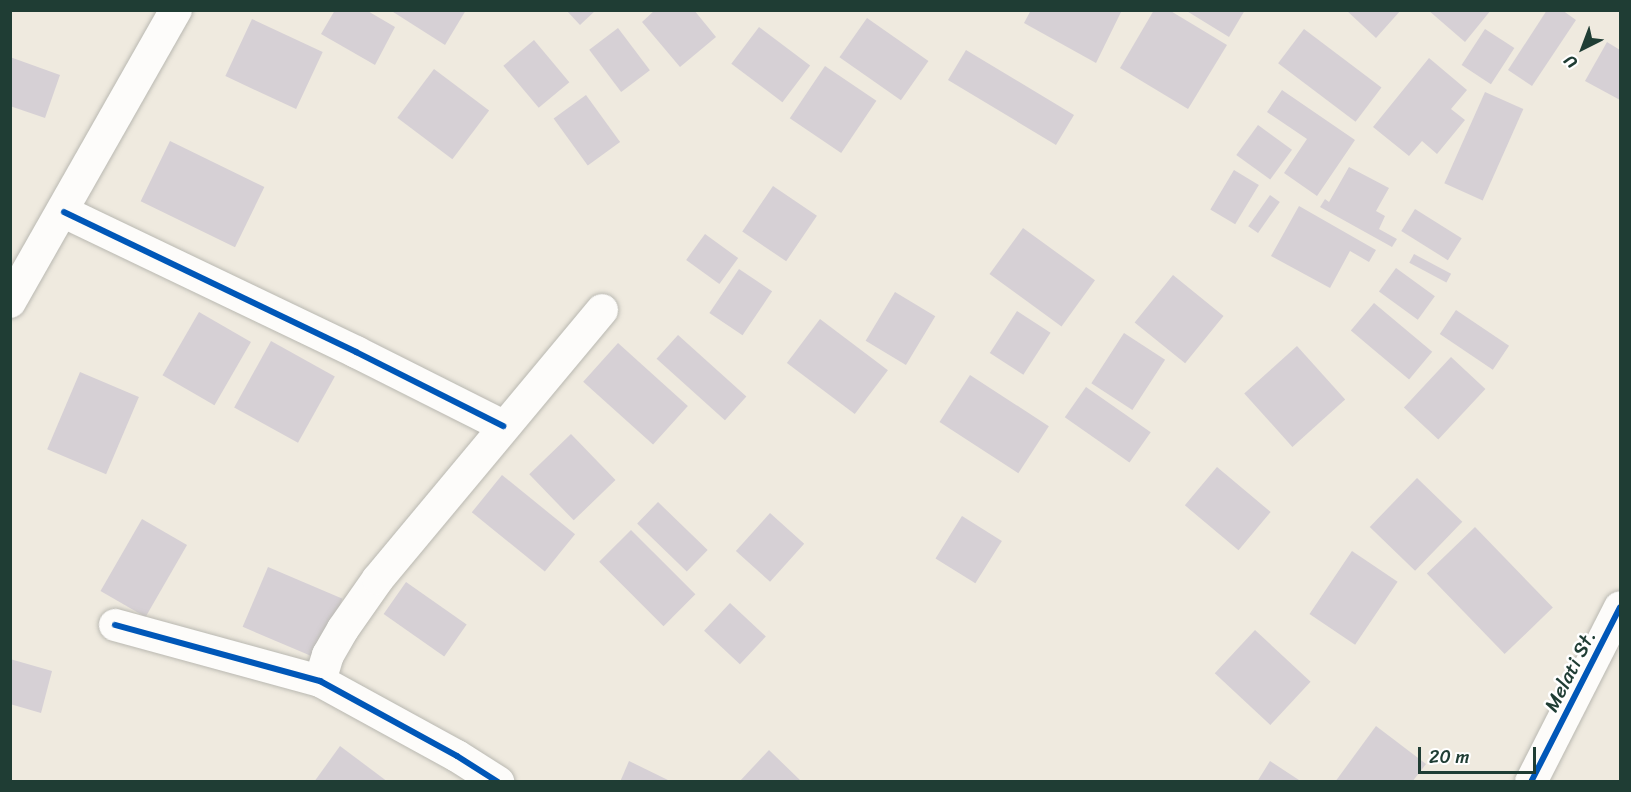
<!DOCTYPE html>
<style>
body{margin:0}
#map{position:relative;width:1631px;height:792px;overflow:hidden;background:#efeadf;font-family:Sriracha,sans-serif}
div>[style]{position:absolute}
.building>*{inset:0;background:#d6d0d5;transform-origin:0 0}
.roads{filter:drop-shadow(0 0 2px #b9b8b1) drop-shadow(0 0 2px #b9b8b1)}
.street>*{height:32px;margin:-16px;padding:0 16px;transform-origin:16px;border-radius:16px;background:#fdfcfa}
.cycleway>*{height:6px;margin:-3px;padding:0 3px;transform-origin:3px;border-radius:3px;background:#0057b8}
span{translate:-50% -50%;white-space:nowrap;text-align:center;line-height:1.15;-webkit-text-stroke:5px #fff;paint-order:stroke}
.street-label{font-size:20px;color:#1f3d34}
.frame{position:absolute;inset:0;border:12px solid #1f3d34;pointer-events:none}
.north{position:absolute;left:1553px;top:18px;width:60px;height:60px;-webkit-text-stroke:4px #fff;paint-order:stroke;rotate:222deg;font-size:16px;font-weight:700;line-height:24px;text-align:center;color:#1f3d34}
.north::after{content:'';display:block;margin:auto;width:21px;height:27px;background:#1f3d34;clip-path:polygon(50% 0,100% 100%,50% 72%,0 100%)}
.scale{position:absolute;left:1418px;top:747px;width:118px;height:27px;box-sizing:border-box;border:3px solid #1f3d34;border-top:0;padding-left:8px;font-size:18px;line-height:21px;white-space:nowrap;color:#1f3d34;-webkit-text-stroke:4px #fff;paint-order:stroke}
</style>
<div id="map">
<div class="building">
<i style="clip-path:polygon(335px 10px,366px 10px,395px 27px,375px 65px,321px 34px)"></i>
<i style="clip-path:polygon(390px 10px,466px 10px,445px 45px)"></i>
<i style="clip-path:polygon(566px 10px,596px 10px,580px 25px)"></i>
<i style="clip-path:polygon(655px 10px,694px 10px,716px 37px,680px 67px,642px 22px)"></i>
<i style="clip-path:polygon(1031px 10px,1122px 10px,1096px 63px,1024px 23px)"></i>
<i style="clip-path:polygon(1154px 10px,1169px 10px,1227px 45px,1188px 109px,1120px 68px)"></i>
<i style="clip-path:polygon(1185px 10px,1245px 10px,1229px 37px)"></i>
<i style="clip-path:polygon(1346px 10px,1401px 10px,1376px 38px)"></i>
<i style="clip-path:polygon(1428px 10px,1491px 10px,1465px 42px)"></i>
<i style="clip-path:polygon(1547px 10px,1562px 10px,1576px 20px,1532px 86px,1508px 70px)"></i>
<i style="left:867px;top:18px;width:75px;height:48px;rotate:35deg"></i>
<i style="left:252px;top:19px;width:78px;height:63px;rotate:25deg"></i>
<i style="left:759px;top:27px;width:64px;height:46px;rotate:37deg"></i>
<i style="left:618px;top:28px;width:53px;height:36px;rotate:53deg"></i>
<i style="left:1304px;top:29px;width:97px;height:43px;rotate:37deg"></i>
<i style="left:1485px;top:29px;width:35px;height:43px;rotate:33deg"></i>
<i style="left:534px;top:40px;width:55px;height:40px;rotate:50deg"></i>
<i style="clip-path:polygon(1607px 42px,1620px 50px,1620px 100px,1585px 81px)"></i>
<i style="left:966px;top:50px;width:126px;height:35px;rotate:31deg"></i>
<i style="clip-path:polygon(10px 57px,60px 75px,45px 118px,10px 106px)"></i>
<i style="clip-path:polygon(1429px 58px,1467px 90px,1451px 109px,1465px 120px,1437px 154px,1422px 141px,1409px 156px,1373px 127px)"></i>
<i style="left:825px;top:66px;width:62px;height:63px;rotate:34deg"></i>
<i style="left:434px;top:69px;width:69px;height:61px;rotate:37deg"></i>
<i style="clip-path:polygon(1282px 90px,1355px 140px,1317px 196px,1284px 173px,1307px 139px,1267px 112px)"></i>
<i style="left:1485px;top:92px;width:42px;height:100px;rotate:24deg"></i>
<i style="left:586px;top:95px;width:58px;height:40px;rotate:54deg"></i>
<i style="left:1258px;top:125px;width:42px;height:37px;rotate:36deg"></i>
<i style="left:170px;top:141px;width:105px;height:67px;rotate:26deg"></i>
<i style="clip-path:polygon(1349px 167px,1389px 188px,1376px 211px,1385px 216px,1379px 229px,1397px 239px,1392px 247px,1320px 207px,1325px 199px,1329px 202px)"></i>
<i style="left:1234px;top:170px;width:29px;height:46px;rotate:31deg"></i>
<i style="left:773px;top:186px;width:53px;height:55px;rotate:34deg"></i>
<i style="left:1270px;top:195px;width:12px;height:38px;rotate:35deg"></i>
<i style="clip-path:polygon(1299px 206px,1376px 250px,1369px 262px,1350px 251px,1330px 288px,1271px 256px)"></i>
<i style="left:1415px;top:209px;width:55px;height:26px;rotate:32deg"></i>
<i style="left:1023px;top:228px;width:89px;height:57px;rotate:36deg"></i>
<i style="left:705px;top:234px;width:41px;height:32px;rotate:36deg"></i>
<i style="left:1414px;top:254px;width:42px;height:10px;rotate:28deg"></i>
<i style="left:1396px;top:268px;width:48px;height:29px;rotate:36deg"></i>
<i style="left:739px;top:269px;width:40px;height:53px;rotate:34deg"></i>
<i style="left:1173px;top:275px;width:65px;height:61px;rotate:39deg"></i>
<i style="left:895px;top:292px;width:47px;height:57px;rotate:31deg"></i>
<i style="left:1374px;top:303px;width:76px;height:36px;rotate:40deg"></i>
<i style="left:1456px;top:310px;width:64px;height:29px;rotate:34deg"></i>
<i style="left:1017px;top:311px;width:40px;height:50px;rotate:33deg"></i>
<i style="left:199px;top:312px;width:60px;height:73px;rotate:30deg"></i>
<i style="left:820px;top:319px;width:85px;height:55px;rotate:37deg"></i>
<i style="left:1124px;top:333px;width:49px;height:60px;rotate:33deg"></i>
<i style="left:678px;top:335px;width:92px;height:32px;rotate:42deg"></i>
<i style="left:271px;top:341px;width:73px;height:76px;rotate:29deg"></i>
<i style="left:618px;top:343px;width:94px;height:52px;rotate:42deg"></i>
<i style="left:1297px;top:346px;width:72px;height:71px;rotate:48deg"></i>
<i style="left:1451px;top:357px;width:47px;height:69px;rotate:43deg"></i>
<i style="left:80px;top:372px;width:64px;height:84px;rotate:23deg"></i>
<i style="left:970px;top:375px;width:94px;height:56px;rotate:33deg"></i>
<i style="left:1086px;top:387px;width:79px;height:37px;rotate:35deg"></i>
<i style="left:571px;top:434px;width:64px;height:58px;rotate:46deg"></i>
<i style="left:1217px;top:467px;width:70px;height:50px;rotate:40deg"></i>
<i style="left:502px;top:475px;width:94px;height:48px;rotate:39deg"></i>
<i style="left:1417px;top:478px;width:63px;height:68px;rotate:44deg"></i>
<i style="left:658px;top:502px;width:69px;height:30px;rotate:44deg"></i>
<i style="left:770px;top:513px;width:46px;height:51px;rotate:42deg"></i>
<i style="left:962px;top:516px;width:47px;height:50px;rotate:32deg"></i>
<i style="left:142px;top:519px;width:52px;height:83px;rotate:30deg"></i>
<i style="left:1475px;top:527px;width:112px;height:67px;rotate:46deg"></i>
<i style="left:631px;top:530px;width:91px;height:45px;rotate:45deg"></i>
<i style="left:1352px;top:551px;width:55px;height:76px;rotate:34deg"></i>
<i style="left:268px;top:567px;width:81px;height:65px;rotate:23deg"></i>
<i style="left:406px;top:582px;width:74px;height:39px;rotate:35deg"></i>
<i style="left:730px;top:603px;width:49px;height:38px;rotate:43deg"></i>
<i style="left:1255px;top:630px;width:76px;height:59px;rotate:43deg"></i>
<i style="clip-path:polygon(10px 659px,52px 671px,41px 713px,10px 704px)"></i>
<i style="clip-path:polygon(1376px 726px,1426px 764px,1412px 782px,1335px 782px)"></i>
<i style="clip-path:polygon(340px 746px,388px 782px,314px 782px)"></i>
<i style="clip-path:polygon(769px 750px,802px 782px,739px 782px)"></i>
<i style="clip-path:polygon(629px 761px,672px 782px,620px 782px)"></i>
<i style="clip-path:polygon(1270px 761px,1302px 782px,1257px 782px)"></i>
</div>
<div class="roads">
<div class="street">
<i style="left:64px;top:212px;width:324px;rotate:25.6deg"></i>
<i style="left:356px;top:352px;width:165px;rotate:26.7deg"></i>
<i style="left:10px;top:302px;width:336px;rotate:-60.4deg"></i>
<i style="left:115px;top:625px;width:213px;rotate:15.3deg"></i>
<i style="left:320px;top:681px;width:156px;rotate:28.7deg"></i>
<i style="left:457px;top:756px;width:49px;rotate:32.4deg"></i>
<i style="left:320px;top:681px;width:27px;rotate:-73deg"></i>
<i style="left:328px;top:655px;width:30px;rotate:-60deg"></i>
<i style="left:343px;top:629px;width:61px;rotate:-55deg"></i>
<i style="left:378px;top:579px;width:350px;rotate:-50.2deg"></i>
<i style="left:1531px;top:782px;width:196px;rotate:-63deg"></i>
</div>
</div>
<div class="cycleway">
<i style="left:64px;top:212px;width:324px;rotate:25.6deg"></i>
<i style="left:356px;top:352px;width:165px;rotate:26.7deg"></i>
<i style="left:115px;top:625px;width:213px;rotate:15.3deg"></i>
<i style="left:320px;top:681px;width:156px;rotate:28.7deg"></i>
<i style="left:457px;top:756px;width:49px;rotate:32.4deg"></i>
<i style="left:1531px;top:782px;width:196px;rotate:-63deg"></i>
</div>
<div class="street-label">
<span style="left:1570px;top:671px;rotate:-63deg">Melati St.</span>
</div>
<div class="frame"></div>
<div class="north">U</div>
<div class="scale">20 m</div>
</div>
